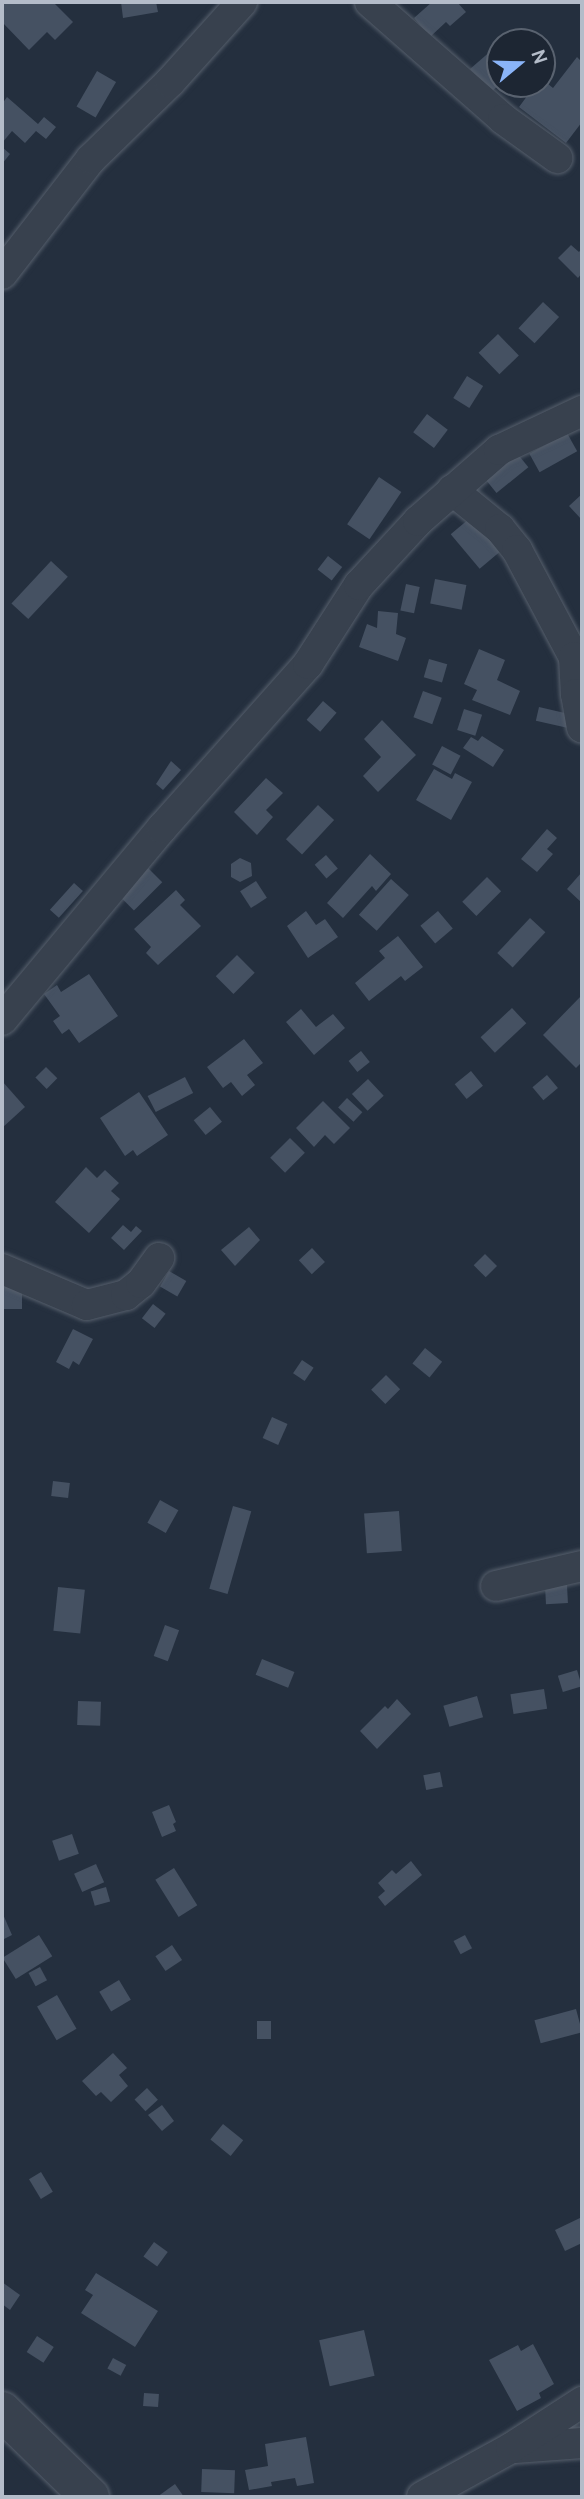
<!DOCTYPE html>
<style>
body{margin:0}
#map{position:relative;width:584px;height:2499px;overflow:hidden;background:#242f3e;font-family:Cabin,sans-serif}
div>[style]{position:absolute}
.building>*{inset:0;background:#455162;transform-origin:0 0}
.roads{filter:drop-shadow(0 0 2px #565f6c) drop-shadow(0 0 2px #565f6c)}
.minor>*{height:30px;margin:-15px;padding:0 15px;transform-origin:15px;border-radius:15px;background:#38414e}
.tertiary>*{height:38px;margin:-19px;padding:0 19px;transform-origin:19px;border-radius:19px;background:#38414e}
span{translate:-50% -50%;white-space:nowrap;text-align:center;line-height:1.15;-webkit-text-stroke:5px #1d2633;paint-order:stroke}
.frame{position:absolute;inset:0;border:4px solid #b4bcc9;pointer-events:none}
.north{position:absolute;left:486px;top:28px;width:70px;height:70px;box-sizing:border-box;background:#1d2633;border:2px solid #59626f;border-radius:50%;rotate:71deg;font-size:19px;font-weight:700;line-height:28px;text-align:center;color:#b4bcc9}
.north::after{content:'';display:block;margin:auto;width:24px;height:32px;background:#8ab4f8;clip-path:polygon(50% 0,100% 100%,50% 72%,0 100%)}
</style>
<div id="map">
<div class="building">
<i style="clip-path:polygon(2px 2px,53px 2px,73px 22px,55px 40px,47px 32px,29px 50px,2px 22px)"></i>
<i style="clip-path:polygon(121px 2px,156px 2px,158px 12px,123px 18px)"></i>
<i style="clip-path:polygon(432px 2px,457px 2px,466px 12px,450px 26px,446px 22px,430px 37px,414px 18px)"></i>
<i style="clip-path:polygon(500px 43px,500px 84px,491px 92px,470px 69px)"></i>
<i style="clip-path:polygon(577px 57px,582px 62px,582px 122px,566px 143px,519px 107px,536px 84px,542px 84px,542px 79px,553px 88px)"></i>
<i style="left:97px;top:71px;width:22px;height:41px;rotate:30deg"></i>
<i style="clip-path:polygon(7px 97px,38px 124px,44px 117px,56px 127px,46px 139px,36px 131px,25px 143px,12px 131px,2px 143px,2px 104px)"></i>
<i style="clip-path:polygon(2px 147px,10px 154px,2px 164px)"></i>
<i style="clip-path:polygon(571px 245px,579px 252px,582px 248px,582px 273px,578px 278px,558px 258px)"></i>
<i style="left:543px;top:302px;width:22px;height:36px;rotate:43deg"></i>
<i style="left:498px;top:334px;width:30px;height:27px;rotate:46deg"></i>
<i style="left:467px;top:376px;width:19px;height:26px;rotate:32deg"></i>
<i style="left:427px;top:414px;width:26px;height:23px;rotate:37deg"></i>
<i style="left:567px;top:433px;width:21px;height:43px;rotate:61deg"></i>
<i style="left:512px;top:447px;width:26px;height:41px;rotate:51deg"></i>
<i style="left:379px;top:477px;width:27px;height:57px;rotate:34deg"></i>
<i style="clip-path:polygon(582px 494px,582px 520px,569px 506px)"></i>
<i style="left:476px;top:513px;width:45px;height:33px;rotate:50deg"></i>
<i style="left:328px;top:556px;width:18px;height:17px;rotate:38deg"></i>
<i style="left:51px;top:561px;width:23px;height:58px;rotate:43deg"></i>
<i style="left:435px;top:579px;width:32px;height:25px;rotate:11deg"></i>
<i style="left:406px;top:584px;width:14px;height:27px;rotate:12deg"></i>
<i style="clip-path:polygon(378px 611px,398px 613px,396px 634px,406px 638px,398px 661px,359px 647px,367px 624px,377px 628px)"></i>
<i style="clip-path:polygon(479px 649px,505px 660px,497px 680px,520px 691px,510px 715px,472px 700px,477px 690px,464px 684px)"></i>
<i style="left:429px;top:659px;width:19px;height:19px;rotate:16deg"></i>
<i style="left:423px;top:691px;width:20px;height:28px;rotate:20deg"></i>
<i style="left:323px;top:701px;width:18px;height:25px;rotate:41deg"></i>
<i style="left:539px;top:707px;width:32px;height:14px;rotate:13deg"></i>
<i style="left:464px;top:709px;width:19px;height:22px;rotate:18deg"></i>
<i style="clip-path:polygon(382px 720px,416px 755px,378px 792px,363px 776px,381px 757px,364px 739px)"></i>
<i style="clip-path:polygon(482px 736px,504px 750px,493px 767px,463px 748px,471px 737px,478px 741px)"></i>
<i style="left:442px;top:746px;width:21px;height:21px;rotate:28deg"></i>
<i style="clip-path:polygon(171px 761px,181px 770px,163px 790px,156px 784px)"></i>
<i style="clip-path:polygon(434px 769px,452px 779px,455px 773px,472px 782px,451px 820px,416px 800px)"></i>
<i style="clip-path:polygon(266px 778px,283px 793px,266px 810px,273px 817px,257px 835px,234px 812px)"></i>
<i style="left:318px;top:805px;width:22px;height:47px;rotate:43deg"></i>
<i style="clip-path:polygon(547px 829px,557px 838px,547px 849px,553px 854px,537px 872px,521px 859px)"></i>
<i style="clip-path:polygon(370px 854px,391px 874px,376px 891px,372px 886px,343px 918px,327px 903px)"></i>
<i style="left:326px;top:855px;width:18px;height:15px;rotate:49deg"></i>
<i style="clip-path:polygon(240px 858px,251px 863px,252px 876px,240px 882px,231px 877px,231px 864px)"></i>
<i style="left:146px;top:866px;width:23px;height:40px;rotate:45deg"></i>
<i style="clip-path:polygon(582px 872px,582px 903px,567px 889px)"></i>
<i style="left:487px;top:877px;width:20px;height:35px;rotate:45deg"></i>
<i style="left:391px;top:879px;width:24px;height:48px;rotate:42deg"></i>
<i style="left:256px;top:881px;width:20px;height:19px;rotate:57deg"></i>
<i style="left:74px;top:883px;width:12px;height:36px;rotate:42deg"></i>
<i style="clip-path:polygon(176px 890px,185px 900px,180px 905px,201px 926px,158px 965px,146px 953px,151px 947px,134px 929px)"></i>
<i style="clip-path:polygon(306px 911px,316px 925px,325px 919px,338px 937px,308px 958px,287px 926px)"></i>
<i style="left:438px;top:911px;width:23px;height:23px;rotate:50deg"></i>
<i style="left:530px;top:918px;width:21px;height:48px;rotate:43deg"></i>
<i style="clip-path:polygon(398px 936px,423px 967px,405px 981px,401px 976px,369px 1001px,355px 983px,385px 958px,379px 951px)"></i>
<i style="left:237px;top:955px;width:25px;height:30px;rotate:45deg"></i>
<i style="clip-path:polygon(89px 974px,118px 1016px,79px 1043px,69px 1029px,62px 1034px,53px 1021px,60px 1016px,44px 994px,57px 985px,61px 992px)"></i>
<i style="clip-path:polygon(582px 995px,582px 1062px,576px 1068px,543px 1035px)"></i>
<i style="left:512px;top:1008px;width:21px;height:43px;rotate:47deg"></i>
<i style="clip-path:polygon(301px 1009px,316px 1027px,333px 1014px,345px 1028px,314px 1055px,286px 1022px)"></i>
<i style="clip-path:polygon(244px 1039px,263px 1063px,247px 1075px,255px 1085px,242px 1096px,231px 1082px,223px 1088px,207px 1067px)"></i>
<i style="left:361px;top:1051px;width:14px;height:16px;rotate:51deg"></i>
<i style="left:46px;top:1067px;width:16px;height:15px;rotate:45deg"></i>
<i style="left:471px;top:1071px;width:19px;height:21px;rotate:51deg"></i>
<i style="left:547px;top:1075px;width:17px;height:19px;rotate:50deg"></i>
<i style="left:185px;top:1077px;width:18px;height:42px;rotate:63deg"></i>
<i style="left:368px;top:1079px;width:23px;height:22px;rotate:47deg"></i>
<i style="clip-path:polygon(2px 1081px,25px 1107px,2px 1128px)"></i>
<i style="clip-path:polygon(139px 1092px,168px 1135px,137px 1156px,133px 1150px,125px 1156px,100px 1118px)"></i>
<i style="left:347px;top:1098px;width:21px;height:13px;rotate:43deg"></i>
<i style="clip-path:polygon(323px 1101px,350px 1128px,334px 1144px,325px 1135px,314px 1147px,296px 1128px)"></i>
<i style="left:210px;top:1107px;width:19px;height:21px;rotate:51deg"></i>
<i style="left:290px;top:1138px;width:21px;height:28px;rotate:45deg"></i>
<i style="clip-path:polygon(86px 1167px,97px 1178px,105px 1170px,119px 1183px,111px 1191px,120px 1199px,89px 1233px,55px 1202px)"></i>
<i style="clip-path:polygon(123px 1225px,131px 1232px,136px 1226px,142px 1231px,124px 1250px,111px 1238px)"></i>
<i style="clip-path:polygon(249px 1227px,260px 1240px,235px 1266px,221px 1250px)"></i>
<i style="left:312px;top:1248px;width:19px;height:18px;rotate:47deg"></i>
<i style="left:485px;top:1254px;width:17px;height:16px;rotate:45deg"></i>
<i style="left:169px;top:1271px;width:20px;height:18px;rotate:30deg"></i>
<i style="left:2px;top:1283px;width:20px;height:26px"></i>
<i style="left:153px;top:1304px;width:16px;height:18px;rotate:38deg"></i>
<i style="clip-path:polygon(73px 1329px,93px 1339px,79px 1365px,73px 1361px,69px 1369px,56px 1362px)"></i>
<i style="left:425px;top:1348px;width:22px;height:20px;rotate:39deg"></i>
<i style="left:302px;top:1360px;width:14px;height:16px;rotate:34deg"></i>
<i style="left:386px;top:1375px;width:20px;height:21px;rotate:45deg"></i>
<i style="left:272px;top:1417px;width:17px;height:23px;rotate:24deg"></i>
<i style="left:53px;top:1481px;width:17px;height:15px;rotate:7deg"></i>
<i style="left:160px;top:1500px;width:21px;height:26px;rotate:29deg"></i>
<i style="left:233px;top:1506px;width:19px;height:86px;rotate:16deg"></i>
<i style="left:399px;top:1511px;width:40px;height:35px;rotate:86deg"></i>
<i style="left:567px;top:1585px;width:18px;height:22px;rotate:87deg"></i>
<i style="left:58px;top:1587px;width:27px;height:44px;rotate:6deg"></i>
<i style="left:165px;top:1625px;width:15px;height:33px;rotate:20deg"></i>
<i style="left:262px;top:1659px;width:35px;height:17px;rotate:22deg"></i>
<i style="left:577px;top:1670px;width:17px;height:20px;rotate:73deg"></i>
<i style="left:544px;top:1689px;width:20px;height:34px;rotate:81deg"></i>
<i style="left:477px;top:1696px;width:22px;height:35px;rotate:74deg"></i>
<i style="clip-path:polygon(397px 1699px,411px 1714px,377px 1749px,360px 1731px,385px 1706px,388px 1709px)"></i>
<i style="left:78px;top:1701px;width:23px;height:24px;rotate:2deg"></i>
<i style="left:440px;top:1772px;width:15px;height:17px;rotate:79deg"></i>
<i style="clip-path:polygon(169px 1805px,176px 1822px,173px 1824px,176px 1831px,162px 1837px,152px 1812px)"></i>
<i style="left:72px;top:1834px;width:21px;height:21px;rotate:71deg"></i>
<i style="clip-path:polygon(411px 1861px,422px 1875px,385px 1906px,378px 1897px,385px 1891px,378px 1883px,392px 1870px,396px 1874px)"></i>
<i style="left:96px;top:1864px;width:20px;height:24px;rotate:66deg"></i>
<i style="left:174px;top:1868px;width:44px;height:22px;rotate:58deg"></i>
<i style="left:106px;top:1887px;width:15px;height:16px;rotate:74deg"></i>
<i style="clip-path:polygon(2px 1912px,12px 1935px,2px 1940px)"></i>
<i style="left:39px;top:1935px;width:25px;height:43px;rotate:58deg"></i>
<i style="left:465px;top:1935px;width:15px;height:13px;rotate:62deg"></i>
<i style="left:172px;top:1945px;width:18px;height:20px;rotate:56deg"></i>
<i style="left:40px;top:1967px;width:15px;height:13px;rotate:62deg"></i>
<i style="left:119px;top:1980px;width:23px;height:23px;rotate:59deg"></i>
<i style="left:57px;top:1995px;width:39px;height:23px;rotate:60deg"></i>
<i style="left:576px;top:2009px;width:24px;height:43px;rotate:75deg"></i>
<i style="left:257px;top:2021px;width:14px;height:18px"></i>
<i style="clip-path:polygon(113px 2053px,127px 2068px,119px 2075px,128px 2086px,111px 2102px,101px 2092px,96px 2096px,82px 2081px)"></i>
<i style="left:147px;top:2088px;width:16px;height:17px;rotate:47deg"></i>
<i style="clip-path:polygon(162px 2105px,174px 2121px,162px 2131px,148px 2115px)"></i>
<i style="left:223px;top:2124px;width:26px;height:20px;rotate:39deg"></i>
<i style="left:41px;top:2172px;width:23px;height:14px;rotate:59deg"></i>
<i style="clip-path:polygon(582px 2217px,582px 2243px,565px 2251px,555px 2230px)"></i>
<i style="left:154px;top:2242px;width:17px;height:18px;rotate:36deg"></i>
<i style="clip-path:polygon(96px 2273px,158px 2311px,135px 2347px,81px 2313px,93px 2295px,85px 2290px)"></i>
<i style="clip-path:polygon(2px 2282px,20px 2295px,10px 2310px,2px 2304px)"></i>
<i style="left:364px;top:2330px;width:47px;height:46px;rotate:77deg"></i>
<i style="left:37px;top:2336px;width:20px;height:19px;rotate:33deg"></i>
<i style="clip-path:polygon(533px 2344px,554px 2384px,539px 2393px,541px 2398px,517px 2411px,489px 2360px,518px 2345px,521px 2351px)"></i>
<i style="left:113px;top:2358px;width:15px;height:12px;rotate:28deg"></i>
<i style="left:144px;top:2393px;width:15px;height:13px;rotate:4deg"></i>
<i style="clip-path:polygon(306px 2437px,314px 2483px,297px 2486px,295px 2478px,271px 2482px,272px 2486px,249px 2490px,245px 2470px,268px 2466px,265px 2444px)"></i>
<i style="left:202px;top:2469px;width:33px;height:23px;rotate:2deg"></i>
<i style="clip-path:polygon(175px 2484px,184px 2497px,157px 2497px)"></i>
</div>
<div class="roads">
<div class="minor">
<i style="left:370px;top:2px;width:177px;rotate:41.3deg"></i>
<i style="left:503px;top:119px;width:67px;rotate:35.8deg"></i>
<i style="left:2px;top:274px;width:145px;rotate:-52.3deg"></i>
<i style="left:91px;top:159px;width:110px;rotate:-44.3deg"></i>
<i style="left:170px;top:82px;width:108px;rotate:-48deg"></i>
<i style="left:452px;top:490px;width:62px;rotate:39.1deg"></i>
<i style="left:500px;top:529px;width:27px;rotate:51deg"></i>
<i style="left:517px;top:550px;width:121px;rotate:62deg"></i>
<i style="left:574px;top:657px;width:37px;rotate:87deg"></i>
<i style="left:576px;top:694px;width:34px;rotate:80deg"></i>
<i style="left:2px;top:1020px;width:250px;rotate:-50.2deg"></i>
<i style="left:162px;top:828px;width:220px;rotate:-48.3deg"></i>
<i style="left:308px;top:664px;width:94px;rotate:-57.2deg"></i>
<i style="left:359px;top:585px;width:87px;rotate:-47.3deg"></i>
<i style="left:418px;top:521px;width:108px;rotate:-41.2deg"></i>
<i style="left:499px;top:450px;width:92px;rotate:-25.2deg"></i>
<i style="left:2px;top:1269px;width:92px;rotate:23deg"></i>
<i style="left:87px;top:1305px;width:40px;rotate:-14.4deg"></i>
<i style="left:126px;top:1295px;width:19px;rotate:-39deg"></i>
<i style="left:141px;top:1283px;width:31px;rotate:-54deg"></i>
<i style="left:496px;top:1586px;width:88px;rotate:-13.1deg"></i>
<i style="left:515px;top:2448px;width:67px;rotate:-4.3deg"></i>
<i style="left:422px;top:2497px;width:102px;rotate:-28.8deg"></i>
<i style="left:511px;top:2448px;width:85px;rotate:-32.9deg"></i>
</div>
<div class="tertiary">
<i style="left:2px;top:2411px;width:123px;rotate:44.3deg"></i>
</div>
</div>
<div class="frame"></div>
<div class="north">N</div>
</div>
